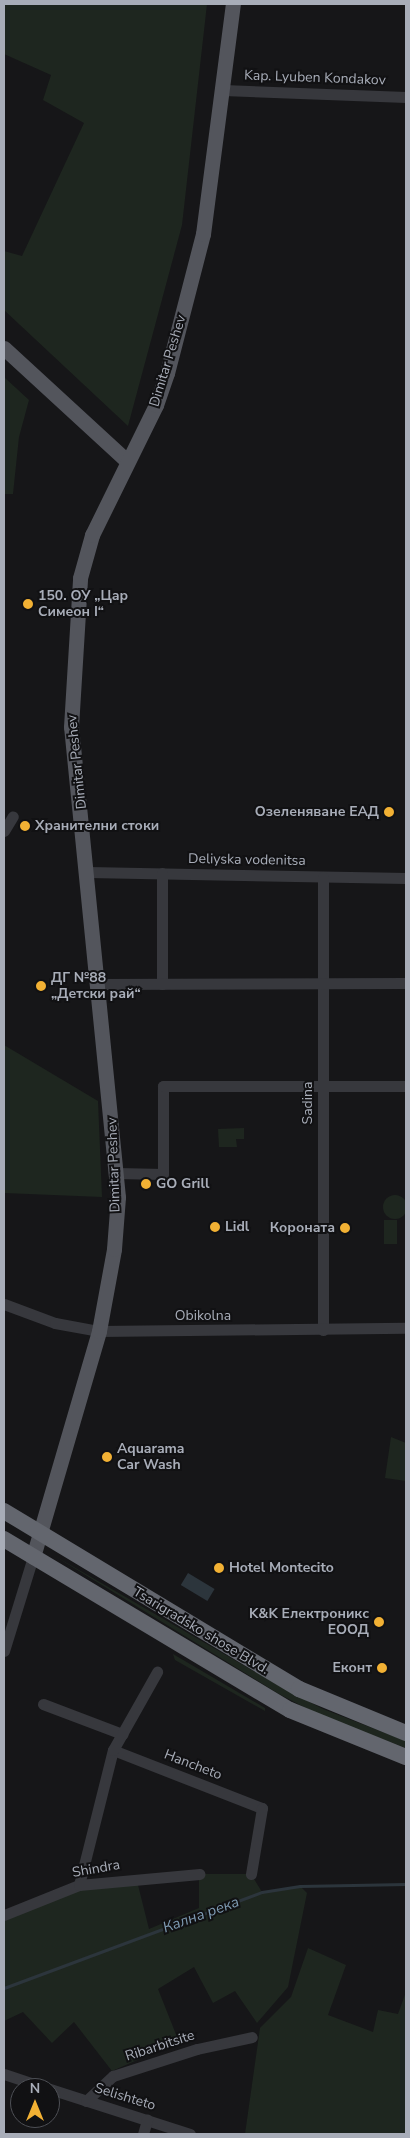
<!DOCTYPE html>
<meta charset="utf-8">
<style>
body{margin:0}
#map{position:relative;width:410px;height:2138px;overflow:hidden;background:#161618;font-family:"Nunito Sans",sans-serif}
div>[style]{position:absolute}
.green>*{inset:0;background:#1e261f;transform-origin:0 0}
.round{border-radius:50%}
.water>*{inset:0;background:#2c353c;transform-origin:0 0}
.stream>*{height:2.5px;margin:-1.25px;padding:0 1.25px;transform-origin:1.25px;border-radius:1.25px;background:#2c353c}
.minor>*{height:11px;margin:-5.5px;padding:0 5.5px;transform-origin:5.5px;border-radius:5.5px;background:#37383d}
.major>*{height:15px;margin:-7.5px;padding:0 7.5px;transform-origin:7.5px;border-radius:7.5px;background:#53555c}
.highway>*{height:16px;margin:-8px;padding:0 8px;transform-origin:8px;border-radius:8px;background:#63666e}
.dots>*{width:14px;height:14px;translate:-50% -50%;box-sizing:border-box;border:2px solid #111113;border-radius:50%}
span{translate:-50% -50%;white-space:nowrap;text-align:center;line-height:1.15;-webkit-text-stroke:4px #111113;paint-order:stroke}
.street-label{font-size:14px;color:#a8adb8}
.poi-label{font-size:14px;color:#a8adb8;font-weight:700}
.left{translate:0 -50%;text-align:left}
.right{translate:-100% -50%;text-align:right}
.water-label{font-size:15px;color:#7f9bb3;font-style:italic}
.frame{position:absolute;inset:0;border:5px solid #a8adb8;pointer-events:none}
.north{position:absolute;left:10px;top:2078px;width:50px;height:50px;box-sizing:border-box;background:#111113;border:1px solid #4d4f55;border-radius:50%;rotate:0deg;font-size:14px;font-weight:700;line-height:20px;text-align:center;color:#a8adb8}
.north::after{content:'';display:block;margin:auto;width:18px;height:22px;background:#f2b134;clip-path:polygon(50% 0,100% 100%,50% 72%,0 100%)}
</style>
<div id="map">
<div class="green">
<i style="clip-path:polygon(4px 4px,207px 4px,182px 225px,128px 426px,4px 310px,4px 251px,22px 256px,84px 123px,43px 100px,51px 75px,4px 54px)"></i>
<i style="clip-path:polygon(4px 377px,29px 400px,19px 437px,13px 494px,4px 494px)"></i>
<i style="clip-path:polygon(4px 1045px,98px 1101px,102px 1197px,4px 1193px)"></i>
<i style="clip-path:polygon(244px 1128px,244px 1139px,236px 1139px,237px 1147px,219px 1147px,218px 1129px)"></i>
<i class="round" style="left:383px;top:1195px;width:24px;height:24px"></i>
<i style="left:384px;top:1220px;width:13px;height:24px"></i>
<i style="clip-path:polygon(391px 1437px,406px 1443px,406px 1481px,385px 1478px)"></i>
<i style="clip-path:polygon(53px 1555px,281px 1687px,323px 1709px,406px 1741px,406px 1748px,323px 1717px,279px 1694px)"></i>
<i style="clip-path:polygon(173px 1654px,265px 1708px,265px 1711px,175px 1660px)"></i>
<i style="clip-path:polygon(199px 1874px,251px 1874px,262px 1892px,300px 1886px,307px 1893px,288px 1987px,257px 2023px,235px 1991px,213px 2003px,194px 1967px,158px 1989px,179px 2042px,112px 2071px,74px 2022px,52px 2043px,23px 2012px,4px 2021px,4px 1915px,27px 1903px,136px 1877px,149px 1929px,199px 1908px)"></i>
<i style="clip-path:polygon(308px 1948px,346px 1965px,328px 2015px,373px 2032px,378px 2010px,398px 2014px,406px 1992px,406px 2134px,245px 2134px,260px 2028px,291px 1997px)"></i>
</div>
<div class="water">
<i style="left:188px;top:1573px;width:31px;height:14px;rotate:31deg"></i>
</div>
<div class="stream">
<i style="left:4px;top:1988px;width:275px;rotate:-20.4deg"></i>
<i style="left:262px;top:1892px;width:38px;rotate:-9deg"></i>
<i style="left:300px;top:1886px;width:106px;rotate:-1.1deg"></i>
</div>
<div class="minor">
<i style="left:223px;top:90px;width:183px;rotate:2.2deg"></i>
<i style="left:4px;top:831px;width:17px;rotate:-59deg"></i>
<i style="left:88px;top:872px;width:318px;rotate:1.1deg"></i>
<i style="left:162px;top:873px;width:111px;rotate:90deg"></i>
<i style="left:323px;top:877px;width:453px;rotate:90deg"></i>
<i style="left:98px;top:984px;width:308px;rotate:-0.2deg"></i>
<i style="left:117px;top:1173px;width:46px;rotate:1.2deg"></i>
<i style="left:163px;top:1174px;width:88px;rotate:-90deg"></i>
<i style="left:163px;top:1086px;width:243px"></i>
<i style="left:4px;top:1304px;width:54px;rotate:20.4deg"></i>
<i style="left:55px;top:1323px;width:45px;rotate:10.3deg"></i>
<i style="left:99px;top:1331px;width:307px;rotate:-0.6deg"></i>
<i style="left:4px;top:1651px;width:98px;rotate:-72.9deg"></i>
<i style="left:43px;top:1704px;width:85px;rotate:20.8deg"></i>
<i style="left:113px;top:1750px;width:160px;rotate:21.3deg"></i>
<i style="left:262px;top:1808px;width:67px;rotate:99.5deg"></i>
<i style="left:79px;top:1885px;width:139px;rotate:-75.9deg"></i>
<i style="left:113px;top:1750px;width:90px;rotate:-60.6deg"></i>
<i style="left:4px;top:1915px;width:81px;rotate:-21.8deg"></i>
<i style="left:79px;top:1885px;width:121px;rotate:-5.2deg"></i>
<i style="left:4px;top:2074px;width:44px;rotate:18.4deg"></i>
<i style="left:50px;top:2089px;width:147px;rotate:17.8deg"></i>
<i style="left:86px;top:2101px;width:37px;rotate:-43deg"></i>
<i style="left:113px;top:2076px;width:88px;rotate:-17.8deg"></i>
<i style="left:197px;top:2049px;width:56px;rotate:-12.3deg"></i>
<i style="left:143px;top:2134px;width:15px;rotate:-74deg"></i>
</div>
<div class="major">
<i style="left:4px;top:348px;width:167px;rotate:42.6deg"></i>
<i style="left:33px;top:1557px;width:235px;rotate:-73.7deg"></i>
<i style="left:99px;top:1331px;width:83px;rotate:-79.6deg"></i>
<i style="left:114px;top:1249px;width:52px;rotate:-85.6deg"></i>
<i style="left:118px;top:1197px;width:472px;rotate:-95.7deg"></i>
<i style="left:71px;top:727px;width:149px;rotate:-86.5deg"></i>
<i style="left:80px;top:578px;width:45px;rotate:-74.4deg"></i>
<i style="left:92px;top:535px;width:145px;rotate:-63.8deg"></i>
<i style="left:156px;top:405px;width:34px;rotate:-71deg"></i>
<i style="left:167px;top:373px;width:144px;rotate:-75.5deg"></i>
<i style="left:203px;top:234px;width:232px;rotate:-82.6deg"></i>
</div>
<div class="highway">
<i style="left:4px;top:1511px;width:345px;rotate:31.1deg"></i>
<i style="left:299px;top:1689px;width:116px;rotate:22.4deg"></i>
<i style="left:4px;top:1539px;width:333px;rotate:30.9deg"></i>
<i style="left:290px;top:1710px;width:125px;rotate:22.1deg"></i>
</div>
<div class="dots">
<i style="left:28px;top:604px;background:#f2b134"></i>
<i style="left:389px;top:812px;background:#f2b134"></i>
<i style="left:25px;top:826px;background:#f2b134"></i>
<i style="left:41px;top:986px;background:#f2b134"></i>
<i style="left:146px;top:1184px;background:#f2b134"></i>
<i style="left:215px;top:1227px;background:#f2b134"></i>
<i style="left:345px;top:1228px;background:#f2b134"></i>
<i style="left:107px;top:1457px;background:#f2b134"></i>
<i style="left:219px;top:1568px;background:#f2b134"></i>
<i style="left:379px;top:1622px;background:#f2b134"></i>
<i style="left:382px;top:1668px;background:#f2b134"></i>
</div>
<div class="street-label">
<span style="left:315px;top:78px;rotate:2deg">Kap. Lyuben Kondakov</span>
<span style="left:168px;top:361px;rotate:-73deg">Dimitar Peshev</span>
<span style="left:77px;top:762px;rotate:-96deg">Dimitar Peshev</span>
<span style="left:247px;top:860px;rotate:1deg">Deliyska vodenitsa</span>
<span style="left:308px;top:1103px;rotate:-90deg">Sadina</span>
<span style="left:114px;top:1165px;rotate:-92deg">Dimitar Peshev</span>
<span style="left:203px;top:1316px">Obikolna</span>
<span style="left:201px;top:1631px;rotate:31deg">Tsarigradsko shose Blvd.</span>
<span style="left:193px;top:1765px;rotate:21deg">Hancheto</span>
<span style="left:96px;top:1869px;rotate:-10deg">Shindra</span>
<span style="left:160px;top:2046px;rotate:-18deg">Ribarbitsite</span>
<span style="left:125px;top:2097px;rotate:17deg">Selishteto</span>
</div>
<div class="poi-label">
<span class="left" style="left:38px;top:604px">150. ОУ „Цар<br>Симеон I“</span>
<span class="right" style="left:379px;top:812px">Озеленяване ЕАД</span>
<span class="left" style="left:35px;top:826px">Хранителни стоки</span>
<span class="left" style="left:51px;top:986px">ДГ №88<br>„Детски рай“</span>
<span class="left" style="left:156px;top:1184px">GO Grill</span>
<span class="left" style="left:225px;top:1227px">Lidl</span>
<span class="right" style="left:335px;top:1228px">Короната</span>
<span class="left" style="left:117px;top:1457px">Aquarama<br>Car Wash</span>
<span class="left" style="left:229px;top:1568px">Hotel Montecito</span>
<span class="right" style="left:369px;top:1622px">K&amp;K Електроникс<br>ЕООД</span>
<span class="right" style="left:372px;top:1668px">Еконт</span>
</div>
<div class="water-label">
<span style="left:201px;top:1915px;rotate:-20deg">Кална река</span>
</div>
<div class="frame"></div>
<div class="north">N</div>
</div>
